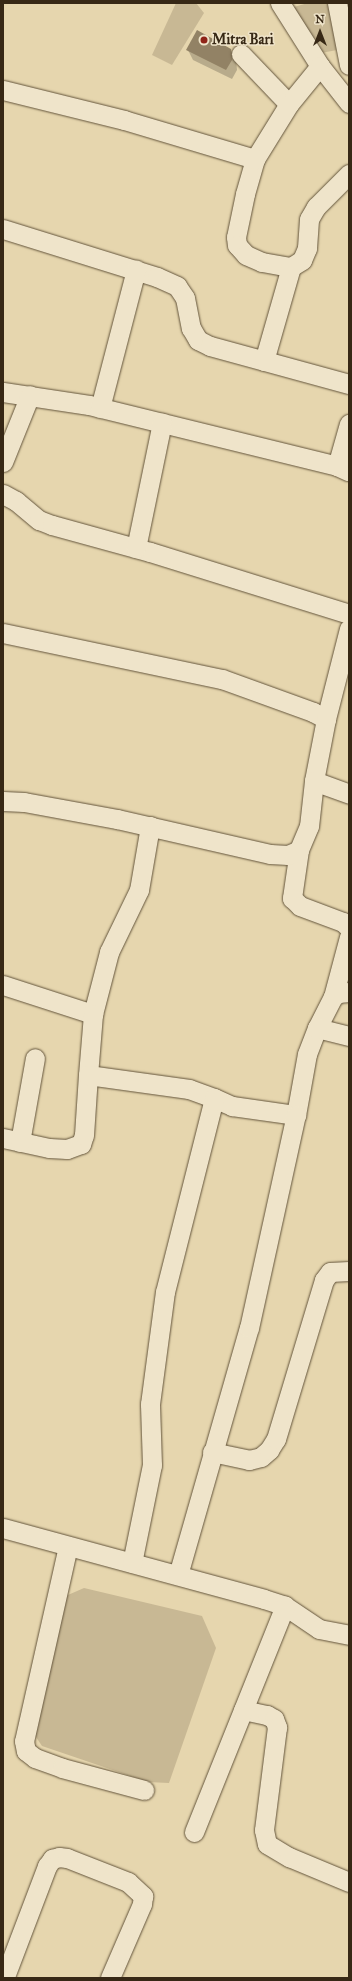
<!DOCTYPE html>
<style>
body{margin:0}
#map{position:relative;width:352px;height:1981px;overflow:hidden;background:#e6d6ae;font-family:"IM FELL Great Primer",serif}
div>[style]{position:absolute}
.green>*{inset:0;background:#c8b894}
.shadow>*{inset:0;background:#0003}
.building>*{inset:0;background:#928265}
.roads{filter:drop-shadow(0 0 1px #63543b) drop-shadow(0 0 1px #63543b)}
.street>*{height:19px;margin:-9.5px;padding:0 9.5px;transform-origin:9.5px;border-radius:9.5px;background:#efe4ca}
.dots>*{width:11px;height:11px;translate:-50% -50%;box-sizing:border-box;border:2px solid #efe4ca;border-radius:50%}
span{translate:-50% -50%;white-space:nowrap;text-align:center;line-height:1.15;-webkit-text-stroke:3px #efe4ca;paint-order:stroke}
.poi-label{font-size:14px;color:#372815;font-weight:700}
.left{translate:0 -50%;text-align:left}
.frame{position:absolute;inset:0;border:4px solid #372815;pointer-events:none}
.north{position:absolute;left:300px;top:12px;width:40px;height:40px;-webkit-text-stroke:3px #efe4ca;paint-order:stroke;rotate:0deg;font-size:11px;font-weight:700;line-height:16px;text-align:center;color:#372815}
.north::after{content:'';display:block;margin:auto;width:14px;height:18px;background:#372815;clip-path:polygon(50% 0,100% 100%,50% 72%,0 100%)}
</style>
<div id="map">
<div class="green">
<i style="clip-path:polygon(176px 3px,196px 3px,204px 13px,172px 65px,152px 55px)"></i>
<i style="clip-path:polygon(308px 3px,329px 3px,337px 50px,321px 53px,294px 7px)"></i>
<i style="clip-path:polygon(84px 1588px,202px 1616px,216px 1648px,169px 1783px,148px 1782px,42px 1746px,26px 1722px,61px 1598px)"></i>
</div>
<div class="shadow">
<i style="clip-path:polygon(188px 50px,231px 50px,236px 60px,237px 70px,232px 79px,193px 60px)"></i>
</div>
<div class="building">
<i style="clip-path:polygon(197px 30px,231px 49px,232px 60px,226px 70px,186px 50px)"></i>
</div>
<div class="roads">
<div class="street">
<i style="left:280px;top:3px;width:75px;rotate:57.6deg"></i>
<i style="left:320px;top:66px;width:47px;rotate:51.9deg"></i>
<i style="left:337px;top:3px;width:63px;rotate:79deg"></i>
<i style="left:241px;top:54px;width:69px;rotate:46.2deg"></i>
<i style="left:320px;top:66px;width:49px;rotate:129.2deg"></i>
<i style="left:289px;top:104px;width:65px;rotate:121.7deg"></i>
<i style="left:255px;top:159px;width:36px;rotate:106deg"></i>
<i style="left:245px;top:194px;width:44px;rotate:101.8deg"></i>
<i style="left:236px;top:237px;width:8px;rotate:83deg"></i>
<i style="left:237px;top:245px;width:13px;rotate:48deg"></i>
<i style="left:246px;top:255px;width:17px;rotate:24deg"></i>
<i style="left:262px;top:262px;width:29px;rotate:10deg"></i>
<i style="left:291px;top:267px;width:13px;rotate:-32deg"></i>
<i style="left:302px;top:260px;width:13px;rotate:-67deg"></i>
<i style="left:307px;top:248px;width:29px;rotate:-86deg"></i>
<i style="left:309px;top:219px;width:14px;rotate:-60deg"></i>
<i style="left:316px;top:207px;width:47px;rotate:-45deg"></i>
<i style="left:3px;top:90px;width:125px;rotate:13.9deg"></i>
<i style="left:124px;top:120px;width:137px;rotate:16.6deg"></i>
<i style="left:3px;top:229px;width:161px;rotate:17.3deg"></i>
<i style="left:157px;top:277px;width:22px;rotate:24deg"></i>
<i style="left:177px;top:286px;width:14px;rotate:56deg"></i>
<i style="left:185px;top:298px;width:31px;rotate:79deg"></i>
<i style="left:191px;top:328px;width:14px;rotate:60deg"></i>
<i style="left:198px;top:340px;width:13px;rotate:27deg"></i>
<i style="left:210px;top:346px;width:144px;rotate:15.3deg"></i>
<i style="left:264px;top:361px;width:98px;rotate:-74deg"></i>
<i style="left:3px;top:392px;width:87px;rotate:8.6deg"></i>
<i style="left:89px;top:405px;width:255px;rotate:13.8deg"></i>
<i style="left:100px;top:408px;width:143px;rotate:-75.4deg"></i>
<i style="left:3px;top:462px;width:72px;rotate:-68.1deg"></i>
<i style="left:348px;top:471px;width:12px;rotate:-156deg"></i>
<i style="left:337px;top:466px;width:44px;rotate:-74.1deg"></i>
<i style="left:3px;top:494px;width:15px;rotate:28deg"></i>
<i style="left:16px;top:501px;width:30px;rotate:40deg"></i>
<i style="left:39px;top:520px;width:14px;rotate:21deg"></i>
<i style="left:52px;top:525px;width:102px;rotate:15.4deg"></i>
<i style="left:150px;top:552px;width:208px;rotate:17.3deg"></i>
<i style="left:136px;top:548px;width:128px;rotate:-78.3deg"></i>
<i style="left:3px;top:633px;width:224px;rotate:11.9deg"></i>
<i style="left:222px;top:679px;width:97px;rotate:19.9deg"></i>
<i style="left:313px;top:712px;width:15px;rotate:28deg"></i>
<i style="left:326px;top:719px;width:63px;rotate:101deg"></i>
<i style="left:314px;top:781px;width:37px;rotate:20deg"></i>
<i style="left:326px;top:719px;width:93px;rotate:-75.7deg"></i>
<i style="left:314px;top:781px;width:45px;rotate:96.3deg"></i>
<i style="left:309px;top:826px;width:26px;rotate:113deg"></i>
<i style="left:299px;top:850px;width:49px;rotate:98.3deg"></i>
<i style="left:292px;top:898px;width:11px;rotate:45deg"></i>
<i style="left:300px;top:906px;width:46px;rotate:20.4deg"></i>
<i style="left:343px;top:922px;width:8px;rotate:45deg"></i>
<i style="left:3px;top:801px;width:21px;rotate:3deg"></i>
<i style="left:24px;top:802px;width:95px;rotate:10.4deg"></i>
<i style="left:117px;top:819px;width:157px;rotate:12.9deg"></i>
<i style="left:270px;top:854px;width:18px;rotate:3deg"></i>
<i style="left:288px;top:855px;width:12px;rotate:-24deg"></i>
<i style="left:3px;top:985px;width:95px;rotate:17.9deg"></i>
<i style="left:93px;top:1014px;width:64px;rotate:-75.5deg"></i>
<i style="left:109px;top:952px;width:69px;rotate:-64.2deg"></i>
<i style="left:139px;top:890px;width:65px;rotate:-80.2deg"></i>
<i style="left:333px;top:997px;width:62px;rotate:-75.1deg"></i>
<i style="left:317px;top:1028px;width:35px;rotate:-63deg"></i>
<i style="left:333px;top:997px;width:6px;rotate:-39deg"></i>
<i style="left:338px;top:993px;width:11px;rotate:-5deg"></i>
<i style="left:88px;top:1075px;width:61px;rotate:-85.3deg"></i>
<i style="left:3px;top:1138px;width:47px;rotate:12.3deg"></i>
<i style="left:49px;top:1148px;width:18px;rotate:3deg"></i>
<i style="left:67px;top:1149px;width:15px;rotate:-20deg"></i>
<i style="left:81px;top:1144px;width:9px;rotate:-72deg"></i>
<i style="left:84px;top:1135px;width:60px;rotate:-86.2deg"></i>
<i style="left:88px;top:1075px;width:102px;rotate:7.9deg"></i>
<i style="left:189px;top:1089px;width:27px;rotate:20deg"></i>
<i style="left:20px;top:1142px;width:85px;rotate:-79.9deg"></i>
<i style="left:212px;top:1452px;width:38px;rotate:12deg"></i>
<i style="left:249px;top:1460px;width:12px;rotate:-14deg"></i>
<i style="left:261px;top:1457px;width:11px;rotate:-41deg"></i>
<i style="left:269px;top:1450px;width:13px;rotate:-58deg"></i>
<i style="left:276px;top:1439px;width:166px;rotate:-73.2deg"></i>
<i style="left:324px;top:1280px;width:10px;rotate:-53deg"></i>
<i style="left:330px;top:1272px;width:19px;rotate:-3deg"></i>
<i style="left:3px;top:1528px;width:270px;rotate:15.2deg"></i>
<i style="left:264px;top:1599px;width:22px;rotate:18deg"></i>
<i style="left:285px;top:1606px;width:41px;rotate:34.1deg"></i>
<i style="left:319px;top:1629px;width:31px;rotate:11deg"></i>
<i style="left:68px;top:1546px;width:200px;rotate:102.7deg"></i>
<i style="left:24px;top:1741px;width:10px;rotate:79deg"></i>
<i style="left:26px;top:1751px;width:11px;rotate:38deg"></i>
<i style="left:35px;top:1758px;width:29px;rotate:20deg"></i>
<i style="left:62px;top:1768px;width:85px;rotate:15deg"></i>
<i style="left:132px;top:1563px;width:100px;rotate:-78.5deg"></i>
<i style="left:152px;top:1465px;width:61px;rotate:-91.9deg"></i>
<i style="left:150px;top:1404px;width:113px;rotate:-82.4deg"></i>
<i style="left:165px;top:1292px;width:200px;rotate:-75.8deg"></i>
<i style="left:214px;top:1098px;width:20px;rotate:24deg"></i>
<i style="left:232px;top:1106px;width:65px;rotate:8deg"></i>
<i style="left:296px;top:1115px;width:62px;rotate:-79.8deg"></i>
<i style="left:307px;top:1054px;width:28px;rotate:-69deg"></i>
<i style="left:317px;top:1028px;width:33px;rotate:14deg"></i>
<i style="left:178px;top:1575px;width:257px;rotate:-74deg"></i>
<i style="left:249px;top:1328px;width:218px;rotate:-77.6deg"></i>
<i style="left:243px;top:1710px;width:25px;rotate:12deg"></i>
<i style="left:267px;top:1715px;width:8px;rotate:30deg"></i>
<i style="left:274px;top:1719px;width:9px;rotate:69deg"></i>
<i style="left:277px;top:1727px;width:104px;rotate:97.2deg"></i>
<i style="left:264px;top:1830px;width:14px;rotate:78deg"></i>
<i style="left:267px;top:1844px;width:26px;rotate:31deg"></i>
<i style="left:289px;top:1857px;width:65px;rotate:22.6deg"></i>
<i style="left:194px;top:1832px;width:244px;rotate:-68.1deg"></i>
<i style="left:6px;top:1974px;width:116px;rotate:-69.2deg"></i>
<i style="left:47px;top:1866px;width:9px;rotate:-54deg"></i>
<i style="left:52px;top:1859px;width:7px;rotate:-16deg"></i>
<i style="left:59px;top:1857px;width:8px;rotate:7deg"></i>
<i style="left:67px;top:1858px;width:66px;rotate:21.5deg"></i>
<i style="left:128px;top:1882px;width:21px;rotate:43deg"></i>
<i style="left:143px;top:1896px;width:8px;rotate:97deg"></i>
<i style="left:142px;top:1904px;width:81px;rotate:113.4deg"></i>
</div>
</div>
<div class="dots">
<i style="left:204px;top:40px;background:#8f2418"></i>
</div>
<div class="poi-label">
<span class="left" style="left:212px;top:40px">Mitra Bari</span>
</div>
<div class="frame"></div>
<div class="north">N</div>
</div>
